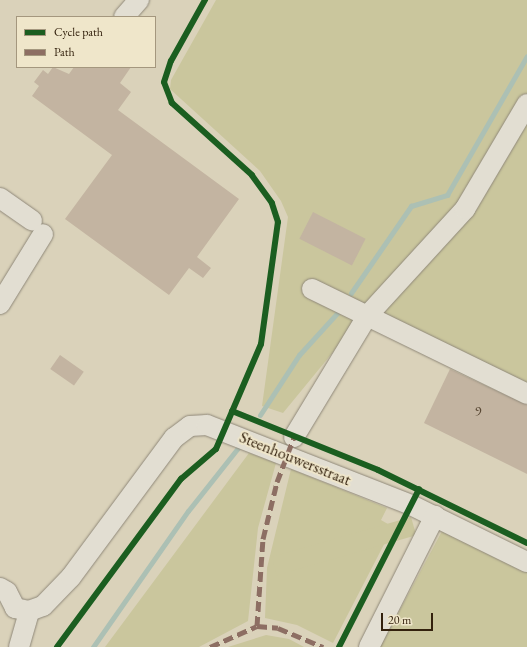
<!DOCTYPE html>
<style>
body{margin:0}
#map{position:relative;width:527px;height:647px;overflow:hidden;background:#dad2ba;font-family:"EB Garamond",serif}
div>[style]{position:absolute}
.green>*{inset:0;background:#cac69d;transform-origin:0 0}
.stream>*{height:5px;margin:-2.5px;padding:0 2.5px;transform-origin:2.5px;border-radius:2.5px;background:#acc0b4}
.building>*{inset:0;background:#c3b4a1;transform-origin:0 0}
.roads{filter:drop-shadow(0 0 1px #8f8879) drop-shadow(0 0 1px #8f8879)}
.minor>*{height:20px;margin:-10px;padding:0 10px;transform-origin:10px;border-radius:10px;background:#e2ded2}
.quiet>*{height:5px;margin-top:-2.5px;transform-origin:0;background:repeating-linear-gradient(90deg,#8d6e63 0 10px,transparent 0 15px)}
.cycleway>*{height:6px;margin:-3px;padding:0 3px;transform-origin:3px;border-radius:3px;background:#1b5e20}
span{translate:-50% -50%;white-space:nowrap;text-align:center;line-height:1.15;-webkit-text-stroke:4px #efe6ca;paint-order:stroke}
.number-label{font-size:14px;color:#574632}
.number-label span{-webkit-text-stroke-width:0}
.street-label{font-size:16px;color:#33210d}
.legend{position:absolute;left:16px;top:16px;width:140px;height:52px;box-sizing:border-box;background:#efe6ca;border:1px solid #a4977e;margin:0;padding:5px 7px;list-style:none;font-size:12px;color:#33210d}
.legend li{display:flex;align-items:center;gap:8px;height:20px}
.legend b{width:20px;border:1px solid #a4977e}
.scale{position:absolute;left:381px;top:613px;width:52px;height:18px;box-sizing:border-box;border:2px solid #33210d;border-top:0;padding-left:5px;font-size:12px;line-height:14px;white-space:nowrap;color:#33210d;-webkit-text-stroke:3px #efe6ca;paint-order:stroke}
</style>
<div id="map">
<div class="green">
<i style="clip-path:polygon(216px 0,527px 0,527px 400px,361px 318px,283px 413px,262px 406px,288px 217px,281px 201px,260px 171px,170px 89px,171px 80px)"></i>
<i style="clip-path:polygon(249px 453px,276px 463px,258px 528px,248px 621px,199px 647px,105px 647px)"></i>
<i style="clip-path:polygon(291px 469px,387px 508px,381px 520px,393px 527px,333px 643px,297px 625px,265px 618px,267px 568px)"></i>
<i style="left:411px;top:517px;width:19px;height:145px;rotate:74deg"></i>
<i style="clip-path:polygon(449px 518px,527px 557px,527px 647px,380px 647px)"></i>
<i style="clip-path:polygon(266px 635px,289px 639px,304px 647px,228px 647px)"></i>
</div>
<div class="stream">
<i style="left:351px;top:293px;width:106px;rotate:-55.4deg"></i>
<i style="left:411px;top:206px;width:38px;rotate:-17deg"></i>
<i style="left:447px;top:195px;width:160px;rotate:-60.1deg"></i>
<i style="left:260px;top:415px;width:72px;rotate:-57deg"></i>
<i style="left:299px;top:355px;width:61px;rotate:-47.7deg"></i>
<i style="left:93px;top:647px;width:166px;rotate:-55.1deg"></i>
<i style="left:188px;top:511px;width:80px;rotate:-51.6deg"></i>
</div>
<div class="building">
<i style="clip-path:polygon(53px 67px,69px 74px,74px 67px,131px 67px,120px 83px,131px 92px,118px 110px,239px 199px,197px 257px,211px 268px,203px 278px,189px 268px,169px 295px,65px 219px,112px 155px,32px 96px,39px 86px,34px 82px,43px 70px,48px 74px)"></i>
<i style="left:313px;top:212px;width:59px;height:30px;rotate:27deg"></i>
<i style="left:60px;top:355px;width:29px;height:17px;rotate:35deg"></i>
<i style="clip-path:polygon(450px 369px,527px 405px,527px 474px,424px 423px)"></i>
</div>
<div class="roads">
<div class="minor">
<i style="left:124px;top:17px;width:23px;rotate:-49deg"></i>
<i style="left:0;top:198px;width:39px;rotate:35deg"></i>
<i style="left:312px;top:289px;width:239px;rotate:26deg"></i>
<i style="left:0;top:304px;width:82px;rotate:-58.4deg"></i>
<i style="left:294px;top:437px;width:143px;rotate:-58.8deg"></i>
<i style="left:368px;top:315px;width:144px;rotate:-47.5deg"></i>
<i style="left:465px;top:209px;width:122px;rotate:-59.4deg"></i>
<i style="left:0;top:588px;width:8px;rotate:30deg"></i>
<i style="left:7px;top:592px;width:18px;rotate:63deg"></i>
<i style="left:15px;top:608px;width:14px;rotate:12deg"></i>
<i style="left:29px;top:611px;width:15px;rotate:-20deg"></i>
<i style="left:43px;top:606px;width:40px;rotate:-46deg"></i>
<i style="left:71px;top:577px;width:173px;rotate:-53.5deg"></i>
<i style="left:174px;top:438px;width:20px;rotate:-37deg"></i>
<i style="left:190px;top:426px;width:17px;rotate:-3deg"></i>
<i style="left:207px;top:425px;width:219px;rotate:21.4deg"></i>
<i style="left:411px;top:505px;width:129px;rotate:26.2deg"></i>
<i style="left:19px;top:647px;width:37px;rotate:-74deg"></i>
<i style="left:369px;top:647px;width:147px;rotate:-63.3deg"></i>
</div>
</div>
<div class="quiet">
<i style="left:257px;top:626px;width:87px;rotate:-86.1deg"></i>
<i style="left:263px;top:539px;width:59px;rotate:-76.2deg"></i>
<i style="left:277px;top:482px;width:48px;rotate:-69.3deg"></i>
<i style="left:210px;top:647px;width:51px;rotate:-24.1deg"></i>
<i style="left:257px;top:626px;width:21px;rotate:5deg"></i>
<i style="left:278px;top:628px;width:49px;rotate:22.9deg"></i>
</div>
<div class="cycleway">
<i style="left:232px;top:411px;width:157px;rotate:22deg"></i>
<i style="left:378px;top:470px;width:166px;rotate:26.1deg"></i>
<i style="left:57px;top:647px;width:209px;rotate:-53.6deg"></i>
<i style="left:181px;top:479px;width:46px;rotate:-40.6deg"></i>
<i style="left:216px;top:449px;width:114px;rotate:-66.8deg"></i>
<i style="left:261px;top:344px;width:123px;rotate:-82.1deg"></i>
<i style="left:278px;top:222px;width:20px;rotate:-108deg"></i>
<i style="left:272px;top:203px;width:34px;rotate:-126deg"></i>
<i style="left:252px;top:175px;width:108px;rotate:-138deg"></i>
<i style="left:172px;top:103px;width:22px;rotate:-111deg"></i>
<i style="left:164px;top:82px;width:22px;rotate:-72deg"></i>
<i style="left:171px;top:61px;width:70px;rotate:-60.9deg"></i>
<i style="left:339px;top:647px;width:177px;rotate:-63.1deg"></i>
</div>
<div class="number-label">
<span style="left:478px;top:411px">9</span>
</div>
<div class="street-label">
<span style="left:295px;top:459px;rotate:22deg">Steenhouwersstraat</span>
</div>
<ul class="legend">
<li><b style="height:5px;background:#1b5e20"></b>Cycle path</li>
<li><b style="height:5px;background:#8d6e63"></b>Path</li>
</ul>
<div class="scale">20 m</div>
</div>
